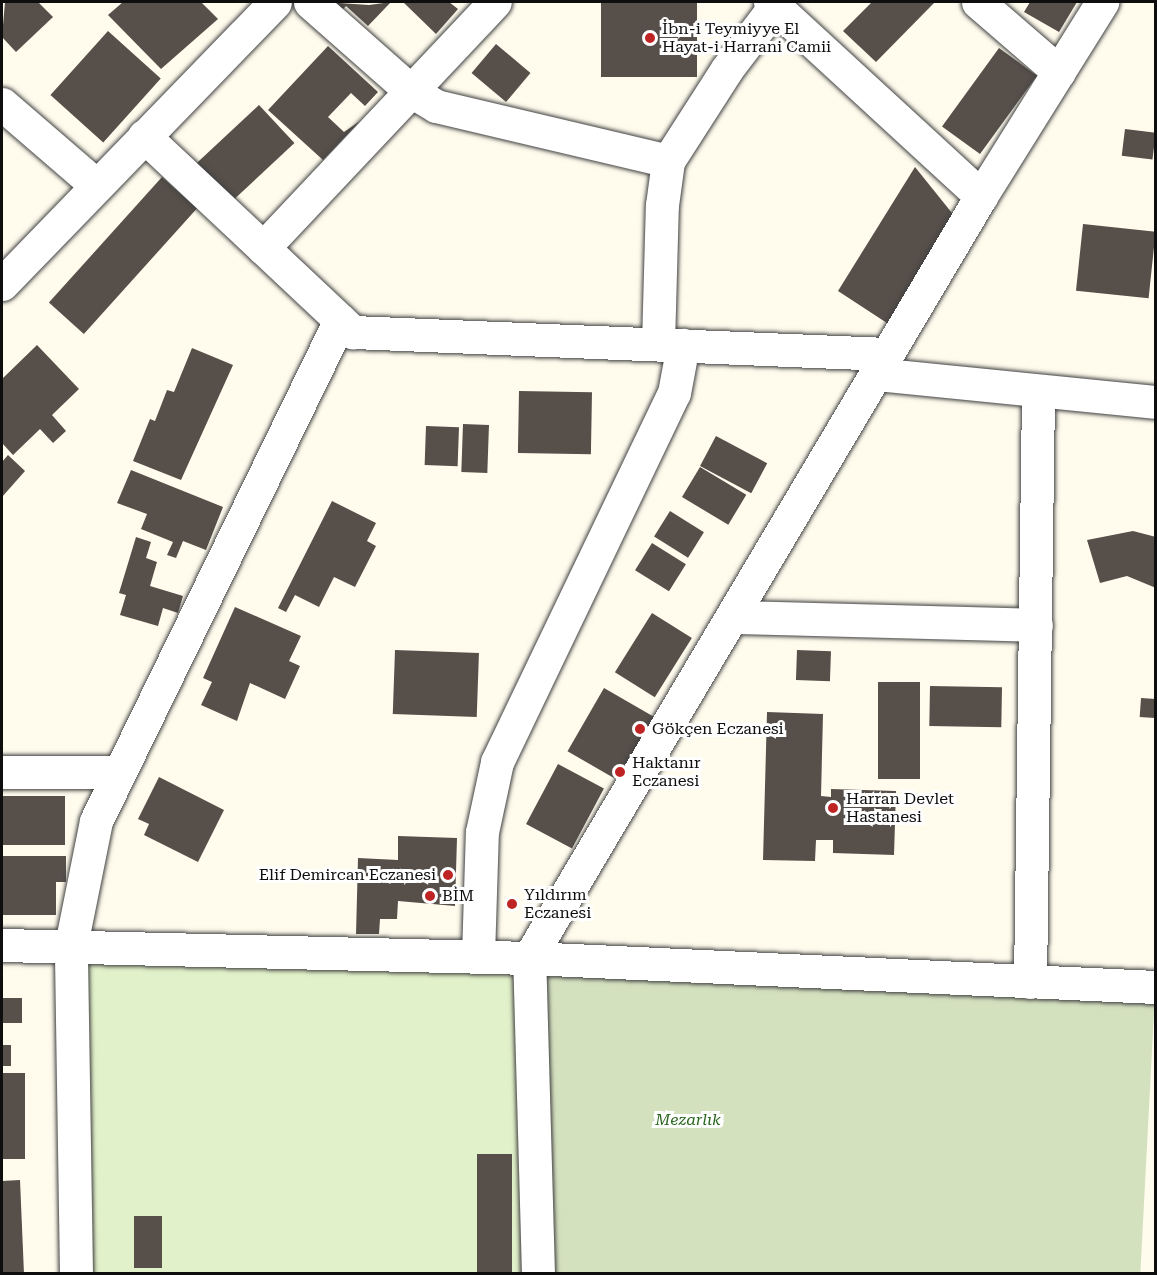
<!DOCTYPE html>
<meta charset="utf-8">
<style>
body{margin:0}
#map{position:relative;width:1157px;height:1275px;overflow:hidden;background:#fffcee;font-family:"Roboto Serif",serif}
div>[style]{position:absolute}
.cemetery>*{inset:0;background:#d4e1bf;transform-origin:0 0}
.pitch>*{inset:0;background:#e1f1c9;transform-origin:0 0}
.building>*{inset:0;background:#564f4a;transform-origin:0 0}
.roads{filter:drop-shadow(0 0 2px #414141) drop-shadow(0 0 2px #414141)}
.minor>*{height:33px;margin:-16.5px;padding:0 16.5px;transform-origin:16.5px;border-radius:16.5px;background:#fff}
.dots>*{width:16px;height:16px;translate:-50% -50%;box-sizing:border-box;border:3px solid #fff;border-radius:50%}
span{translate:-50% -50%;white-space:nowrap;text-align:center;line-height:1.15;-webkit-text-stroke:6px #fff;paint-order:stroke}
.poi-label{font-size:16px;color:#0e0e0e}
.left{translate:0 -50%;text-align:left}
.right{translate:-100% -50%;text-align:right}
.park-label{font-size:16px;color:#29661d;font-style:italic}
.frame{position:absolute;inset:0;border:3px solid #0e0e0e;pointer-events:none}
</style>
<div id="map">
<div class="cemetery">
<i style="left:529px;top:958px;width:627px;height:315px;rotate:3deg"></i>
</div>
<div class="pitch">
<i style="left:71px;top:945px;width:458px;height:328px;rotate:2deg"></i>
</div>
<div class="building">
<i style="clip-path:polygon(5px 2px,38px 2px,53px 17px,16px 52px,2px 37px)"></i>
<i style="clip-path:polygon(123px 2px,201px 2px,218px 19px,161px 69px,108px 15px)"></i>
<i style="clip-path:polygon(324px 2px,369px 5px,391px 2px,368px 26px,346px 6px,338px 14px)"></i>
<i style="clip-path:polygon(403px 2px,449px 2px,458px 9px,436px 34px)"></i>
<i style="left:601px;top:2px;width:96px;height:75px"></i>
<i style="clip-path:polygon(872px 2px,935px 2px,876px 62px,843px 31px)"></i>
<i style="clip-path:polygon(1030px 2px,1077px 2px,1059px 32px,1024px 12px)"></i>
<i style="left:108px;top:31px;width:71px;height:86px;rotate:42deg"></i>
<i style="left:496px;top:44px;width:45px;height:38px;rotate:40deg"></i>
<i style="clip-path:polygon(328px 46px,378px 92px,365px 106px,351px 93px,328px 117px,344px 132px,360px 121px,323px 160px,268px 110px)"></i>
<i style="left:999px;top:48px;width:47px;height:97px;rotate:36deg"></i>
<i style="left:259px;top:105px;width:52px;height:88px;rotate:47deg"></i>
<i style="left:1125px;top:129px;width:31px;height:27px;rotate:7deg"></i>
<i style="clip-path:polygon(915px 167px,956px 218px,890px 325px,838px 291px)"></i>
<i style="left:162px;top:177px;width:47px;height:169px;rotate:42deg"></i>
<i style="left:1083px;top:224px;width:73px;height:67px;rotate:6deg"></i>
<i style="clip-path:polygon(37px 345px,79px 389px,52px 415px,66px 431px,53px 443px,40px 429px,13px 455px,2px 443px,2px 379px)"></i>
<i style="clip-path:polygon(192px 348px,233px 365px,181px 480px,133px 461px,150px 419px,155px 421px,167px 390px,174px 392px)"></i>
<i style="left:519px;top:391px;width:73px;height:62px;rotate:1deg"></i>
<i style="left:463px;top:424px;width:26px;height:48px;rotate:2deg"></i>
<i style="left:426px;top:426px;width:33px;height:39px;rotate:2deg"></i>
<i style="left:716px;top:436px;width:58px;height:34px;rotate:28deg"></i>
<i style="clip-path:polygon(8px 455px,25px 471px,2px 497px,2px 462px)"></i>
<i style="left:700px;top:467px;width:54px;height:35px;rotate:31deg"></i>
<i style="clip-path:polygon(131px 470px,223px 507px,206px 550px,183px 541px,176px 558px,167px 555px,173px 542px,141px 529px,147px 514px,117px 503px)"></i>
<i style="clip-path:polygon(332px 501px,376px 523px,367px 541px,376px 546px,355px 587px,334px 577px,319px 607px,295px 595px,286px 612px,278px 608px)"></i>
<i style="left:670px;top:511px;width:40px;height:30px;rotate:32deg"></i>
<i style="clip-path:polygon(1133px 531px,1156px 537px,1156px 588px,1127px 576px,1100px 583px,1087px 540px)"></i>
<i style="clip-path:polygon(136px 537px,151px 542px,146px 558px,157px 562px,150px 586px,183px 596px,178px 613px,163px 608px,158px 626px,120px 615px,126px 595px,119px 593px)"></i>
<i style="left:652px;top:543px;width:40px;height:32px;rotate:32deg"></i>
<i style="clip-path:polygon(235px 607px,301px 636px,289px 661px,300px 666px,285px 699px,250px 683px,237px 721px,201px 705px,212px 682px,203px 678px)"></i>
<i style="left:652px;top:613px;width:47px;height:70px;rotate:32deg"></i>
<i style="left:395px;top:650px;width:84px;height:64px;rotate:2deg"></i>
<i style="left:797px;top:650px;width:34px;height:30px;rotate:2deg"></i>
<i style="left:878px;top:682px;width:42px;height:97px"></i>
<i style="left:930px;top:686px;width:72px;height:40px;rotate:1deg"></i>
<i style="left:604px;top:688px;width:58px;height:73px;rotate:30deg"></i>
<i style="left:1141px;top:698px;width:15px;height:19px;rotate:4deg"></i>
<i style="clip-path:polygon(767px 712px,823px 714px,821px 796px,831px 797px,831px 789px,896px 791px,894px 855px,833px 853px,833px 840px,816px 840px,815px 861px,763px 860px)"></i>
<i style="left:558px;top:764px;width:52px;height:68px;rotate:28deg"></i>
<i style="clip-path:polygon(159px 777px,224px 810px,198px 862px,144px 835px,149px 824px,138px 819px)"></i>
<i style="left:2px;top:796px;width:63px;height:49px"></i>
<i style="clip-path:polygon(398px 836px,457px 838px,455px 906px,398px 901px,397px 919px,380px 919px,379px 934px,356px 934px,358px 858px,398px 860px)"></i>
<i style="clip-path:polygon(2px 856px,66px 856px,66px 882px,56px 882px,56px 915px,2px 915px)"></i>
<i style="left:2px;top:998px;width:20px;height:25px"></i>
<i style="left:2px;top:1045px;width:9px;height:21px"></i>
<i style="left:2px;top:1073px;width:23px;height:86px"></i>
<i style="left:477px;top:1154px;width:35px;height:120px"></i>
<i style="clip-path:polygon(20px 1180px,24px 1274px,2px 1274px,2px 1181px)"></i>
<i style="left:134px;top:1216px;width:28px;height:52px"></i>
</div>
<div class="roads">
<div class="minor">
<i style="left:310px;top:2px;width:135px;rotate:41.4deg"></i>
<i style="left:411px;top:91px;width:29px;rotate:31deg"></i>
<i style="left:436px;top:106px;width:238px;rotate:13.3deg"></i>
<i style="left:770px;top:2px;width:287px;rotate:42.6deg"></i>
<i style="left:981px;top:196px;width:229px;rotate:-58deg"></i>
<i style="left:978px;top:2px;width:107px;rotate:40.8deg"></i>
<i style="left:2px;top:104px;width:124px;rotate:40.8deg"></i>
<i style="left:144px;top:136px;width:287px;rotate:43.2deg"></i>
<i style="left:353px;top:332px;width:534px;rotate:2.36deg"></i>
<i style="left:263px;top:248px;width:338px;rotate:-46.7deg"></i>
<i style="left:2px;top:284px;width:392px;rotate:-45.9deg"></i>
<i style="left:658px;top:344px;width:139px;rotate:-88.4deg"></i>
<i style="left:662px;top:205px;width:44px;rotate:-82.2deg"></i>
<i style="left:668px;top:161px;width:109px;rotate:-57.3deg"></i>
<i style="left:727px;top:69px;width:84px;rotate:-52.7deg"></i>
<i style="left:876px;top:374px;width:281px;rotate:5.7deg"></i>
<i style="left:735px;top:617px;width:301px;rotate:1.5deg"></i>
<i style="left:2px;top:772px;width:114px"></i>
<i style="left:2px;top:945px;width:527px;rotate:1.41deg"></i>
<i style="left:529px;top:958px;width:628px;rotate:2.65deg"></i>
<i style="left:478px;top:956px;width:124px;rotate:-88.2deg"></i>
<i style="left:482px;top:832px;width:72px;rotate:-77.9deg"></i>
<i style="left:497px;top:762px;width:409px;rotate:-64.4deg"></i>
<i style="left:674px;top:393px;width:49px;rotate:-79.4deg"></i>
<i style="left:1030px;top:982px;width:590px;rotate:-89.22deg"></i>
<i style="left:76px;top:1274px;width:329px;rotate:-90.9deg"></i>
<i style="left:71px;top:945px;width:126px;rotate:-78.6deg"></i>
<i style="left:96px;top:821px;width:557px;rotate:-64.03deg"></i>
<i style="left:538px;top:1274px;width:316px;rotate:-91.6deg"></i>
<i style="left:529px;top:958px;width:886px;rotate:-59.32deg"></i>
</div>
</div>
<div class="dots">
<i style="left:650px;top:38px;background:#bf2425"></i>
<i style="left:640px;top:729px;background:#bf2425"></i>
<i style="left:620px;top:772px;background:#bf2425"></i>
<i style="left:833px;top:808px;background:#bf2425"></i>
<i style="left:448px;top:875px;background:#bf2425"></i>
<i style="left:430px;top:896px;background:#bf2425"></i>
<i style="left:512px;top:904px;background:#bf2425"></i>
</div>
<div class="poi-label">
<span class="left" style="left:662px;top:38px">İbn-i Teymiyye El<br>Hayat-i Harrani Camii</span>
<span class="left" style="left:652px;top:729px">Gökçen Eczanesi</span>
<span class="left" style="left:632px;top:772px">Haktanır<br>Eczanesi</span>
<span class="left" style="left:846px;top:808px">Harran Devlet<br>Hastanesi</span>
<span class="right" style="left:436px;top:875px">Elif Demircan Eczanesi</span>
<span class="left" style="left:524px;top:904px">Yıldırım<br>Eczanesi</span>
<span class="left" style="left:442px;top:896px">BİM</span>
</div>
<div class="park-label">
<span style="left:688px;top:1120px">Mezarlık</span>
</div>
<div class="frame"></div>
</div>
